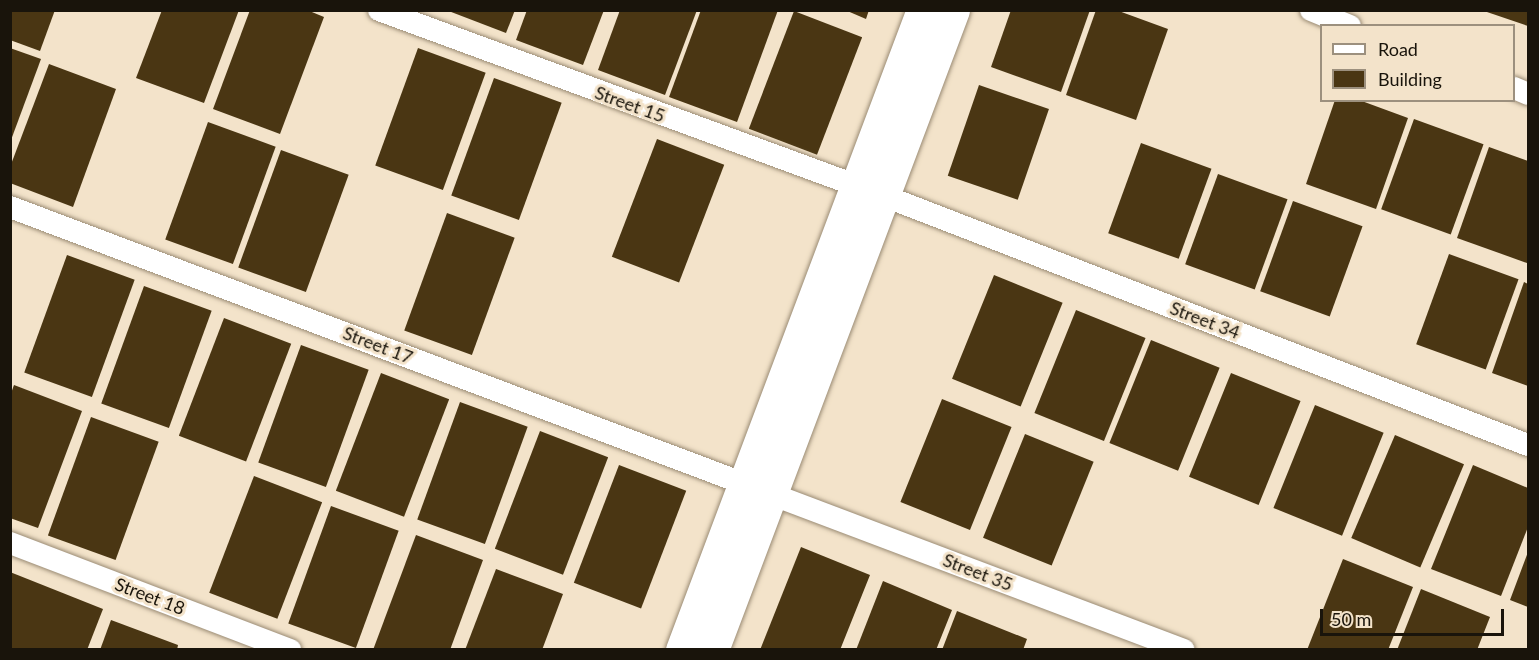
<!DOCTYPE html>
<style>
body{margin:0}
#map{position:relative;width:1539px;height:660px;overflow:hidden;background:#f3e3ca;font-family:Lato,sans-serif}
div>[style]{position:absolute}
.building>*{inset:0;background:#4a3613;transform-origin:0 0}
.roads{filter:drop-shadow(0 0 2px #9a8b74) drop-shadow(0 0 2px #9a8b74)}
.street>*{height:22px;margin:-11px;padding:0 11px;transform-origin:11px;border-radius:11px;background:#fff}
.secondary>*{height:33px;margin:-16.5px;padding:0 16.5px;transform-origin:16.5px;border-radius:16.5px;background:#fff}
span{translate:-50% -50%;white-space:nowrap;text-align:center;line-height:1.15;-webkit-text-stroke:6px #f3e3ca;paint-order:stroke}
.street-label{font-size:18px;color:#19140b}
.frame{position:absolute;inset:0;border:12px solid #19140b;pointer-events:none}
.legend{position:absolute;left:1320px;top:24px;width:195px;height:78px;box-sizing:border-box;background:#f3e3ca;border:2px solid #9c907e;margin:0;padding:8px 10px;list-style:none;font-size:18px;color:#19140b}
.legend li{display:flex;align-items:center;gap:12px;height:30px}
.legend b{width:30px;border:2px solid #9c907e}
.scale{position:absolute;left:1320px;top:609px;width:184px;height:27px;box-sizing:border-box;border:3px solid #19140b;border-top:0;padding-left:8px;font-size:18px;line-height:21px;white-space:nowrap;color:#19140b;-webkit-text-stroke:4px #f3e3ca;paint-order:stroke}
</style>
<div id="map">
<div class="building">
<i style="clip-path:polygon(10px 10px,55px 10px,40px 51px,10px 40px)"></i>
<i style="clip-path:polygon(162px 10px,239px 10px,204px 103px,136px 78px)"></i>
<i style="clip-path:polygon(250px 10px,307px 10px,324px 17px,280px 134px,213px 109px)"></i>
<i style="clip-path:polygon(446px 10px,515px 10px,506px 33px)"></i>
<i style="clip-path:polygon(527px 10px,604px 10px,583px 65px,516px 40px)"></i>
<i style="clip-path:polygon(620px 10px,697px 10px,665px 95px,598px 70px)"></i>
<i style="clip-path:polygon(701px 10px,778px 10px,737px 122px,669px 97px)"></i>
<i style="clip-path:polygon(845px 10px,869px 10px,866px 19px)"></i>
<i style="clip-path:polygon(1011px 10px,1090px 10px,1061px 92px,991px 67px)"></i>
<i style="clip-path:polygon(1096px 10px,1116px 10px,1168px 29px,1136px 120px,1066px 95px)"></i>
<i style="clip-path:polygon(1484px 10px,1528px 10px,1528px 26px,1484px 11px)"></i>
<i style="left:794px;top:11px;width:73px;height:126px;rotate:21deg"></i>
<i style="clip-path:polygon(10px 48px,41px 59px,11px 140px,10px 140px)"></i>
<i style="left:418px;top:48px;width:72px;height:125px;rotate:20deg"></i>
<i style="clip-path:polygon(49px 64px,116px 89px,73px 207px,10px 183px,10px 167px)"></i>
<i style="left:494px;top:78px;width:72px;height:125px;rotate:20deg"></i>
<i style="left:979px;top:85px;width:74px;height:96px;rotate:19deg"></i>
<i style="clip-path:polygon(1335px 100px,1359px 100px,1408px 118px,1376px 209px,1306px 184px)"></i>
<i style="left:1414px;top:119px;width:74px;height:96px;rotate:20deg"></i>
<i style="left:208px;top:122px;width:72px;height:125px;rotate:20deg"></i>
<i style="left:657px;top:139px;width:72px;height:126px;rotate:21deg"></i>
<i style="left:1141px;top:143px;width:75px;height:96px;rotate:20deg"></i>
<i style="clip-path:polygon(1489px 147px,1528px 161px,1527px 263px,1457px 238px)"></i>
<i style="left:281px;top:150px;width:72px;height:125px;rotate:20deg"></i>
<i style="left:1218px;top:174px;width:74px;height:96px;rotate:20deg"></i>
<i style="left:1293px;top:201px;width:74px;height:96px;rotate:20deg"></i>
<i style="left:447px;top:213px;width:72px;height:125px;rotate:20deg"></i>
<i style="left:1449px;top:254px;width:74px;height:96px;rotate:20deg"></i>
<i style="left:67px;top:255px;width:72px;height:125px;rotate:20deg"></i>
<i style="left:994px;top:275px;width:74px;height:112px;rotate:22deg"></i>
<i style="clip-path:polygon(1524px 282px,1528px 284px,1528px 386px,1492px 373px)"></i>
<i style="left:144px;top:286px;width:72px;height:125px;rotate:20deg"></i>
<i style="left:1076px;top:310px;width:75px;height:111px;rotate:22deg"></i>
<i style="left:224px;top:318px;width:72px;height:126px;rotate:21deg"></i>
<i style="left:1151px;top:340px;width:74px;height:111px;rotate:22deg"></i>
<i style="left:301px;top:345px;width:72px;height:125px;rotate:20deg"></i>
<i style="left:381px;top:373px;width:73px;height:126px;rotate:21deg"></i>
<i style="left:1231px;top:373px;width:75px;height:112px;rotate:22deg"></i>
<i style="clip-path:polygon(14px 385px,82px 411px,38px 528px,10px 518px,10px 396px)"></i>
<i style="left:942px;top:399px;width:75px;height:111px;rotate:22deg"></i>
<i style="left:460px;top:402px;width:72px;height:125px;rotate:20deg"></i>
<i style="left:1315px;top:405px;width:74px;height:111px;rotate:22deg"></i>
<i style="left:91px;top:417px;width:72px;height:126px;rotate:20deg"></i>
<i style="left:540px;top:431px;width:73px;height:126px;rotate:21deg"></i>
<i style="left:1025px;top:434px;width:74px;height:112px;rotate:22deg"></i>
<i style="left:1395px;top:435px;width:75px;height:112px;rotate:23deg"></i>
<i style="left:619px;top:465px;width:72px;height:126px;rotate:21deg"></i>
<i style="clip-path:polygon(1473px 465px,1528px 488px,1528px 527px,1501px 596px,1431px 569px)"></i>
<i style="left:254px;top:476px;width:73px;height:125px;rotate:21deg"></i>
<i style="left:331px;top:506px;width:72px;height:125px;rotate:20deg"></i>
<i style="clip-path:polygon(416px 535px,483px 560px,450px 650px,373px 650px)"></i>
<i style="clip-path:polygon(801px 547px,870px 575px,840px 650px,760px 650px)"></i>
<i style="clip-path:polygon(1528px 552px,1528px 607px,1510px 600px)"></i>
<i style="clip-path:polygon(1343px 559px,1413px 587px,1388px 650px,1307px 650px)"></i>
<i style="clip-path:polygon(496px 569px,563px 594px,542px 650px,465px 650px)"></i>
<i style="clip-path:polygon(10px 572px,103px 609px,87px 650px,10px 650px)"></i>
<i style="clip-path:polygon(883px 581px,952px 610px,936px 650px,856px 650px)"></i>
<i style="clip-path:polygon(1421px 589px,1490px 617px,1477px 650px,1397px 650px)"></i>
<i style="clip-path:polygon(957px 611px,1027px 639px,1023px 650px,942px 650px)"></i>
<i style="clip-path:polygon(111px 620px,178px 645px,177px 650px,100px 650px)"></i>
</div>
<div class="roads">
<div class="street">
<i style="left:379px;top:10px;width:536px;rotate:20.19deg"></i>
<i style="left:882px;top:195px;width:693px;rotate:21.16deg"></i>
<i style="left:1311px;top:10px;width:42px;rotate:22.3deg"></i>
<i style="left:1514px;top:88px;width:15px;rotate:23deg"></i>
<i style="left:10px;top:207px;width:785px;rotate:20.65deg"></i>
<i style="left:771px;top:494px;width:441px;rotate:20.7deg"></i>
<i style="left:10px;top:543px;width:300px;rotate:20.9deg"></i>
</div>
<div class="secondary">
<i style="left:682px;top:650px;width:684px;rotate:-69.37deg"></i>
<i style="left:712px;top:650px;width:684px;rotate:-69.37deg"></i>
</div>
</div>
<div class="street-label">
<span style="left:630px;top:104px;rotate:20deg">Street 15</span>
<span style="left:1205px;top:320px;rotate:21deg">Street 34</span>
<span style="left:378px;top:345px;rotate:21deg">Street 17</span>
<span style="left:978px;top:572px;rotate:21deg">Street 35</span>
<span style="left:150px;top:596px;rotate:21deg">Street 18</span>
</div>
<div class="frame"></div>
<ul class="legend">
<li><b style="height:8px;background:#fff"></b>Road</li>
<li><b style="height:16px;background:#4a3613"></b>Building</li>
</ul>
<div class="scale">50 m</div>
</div>
